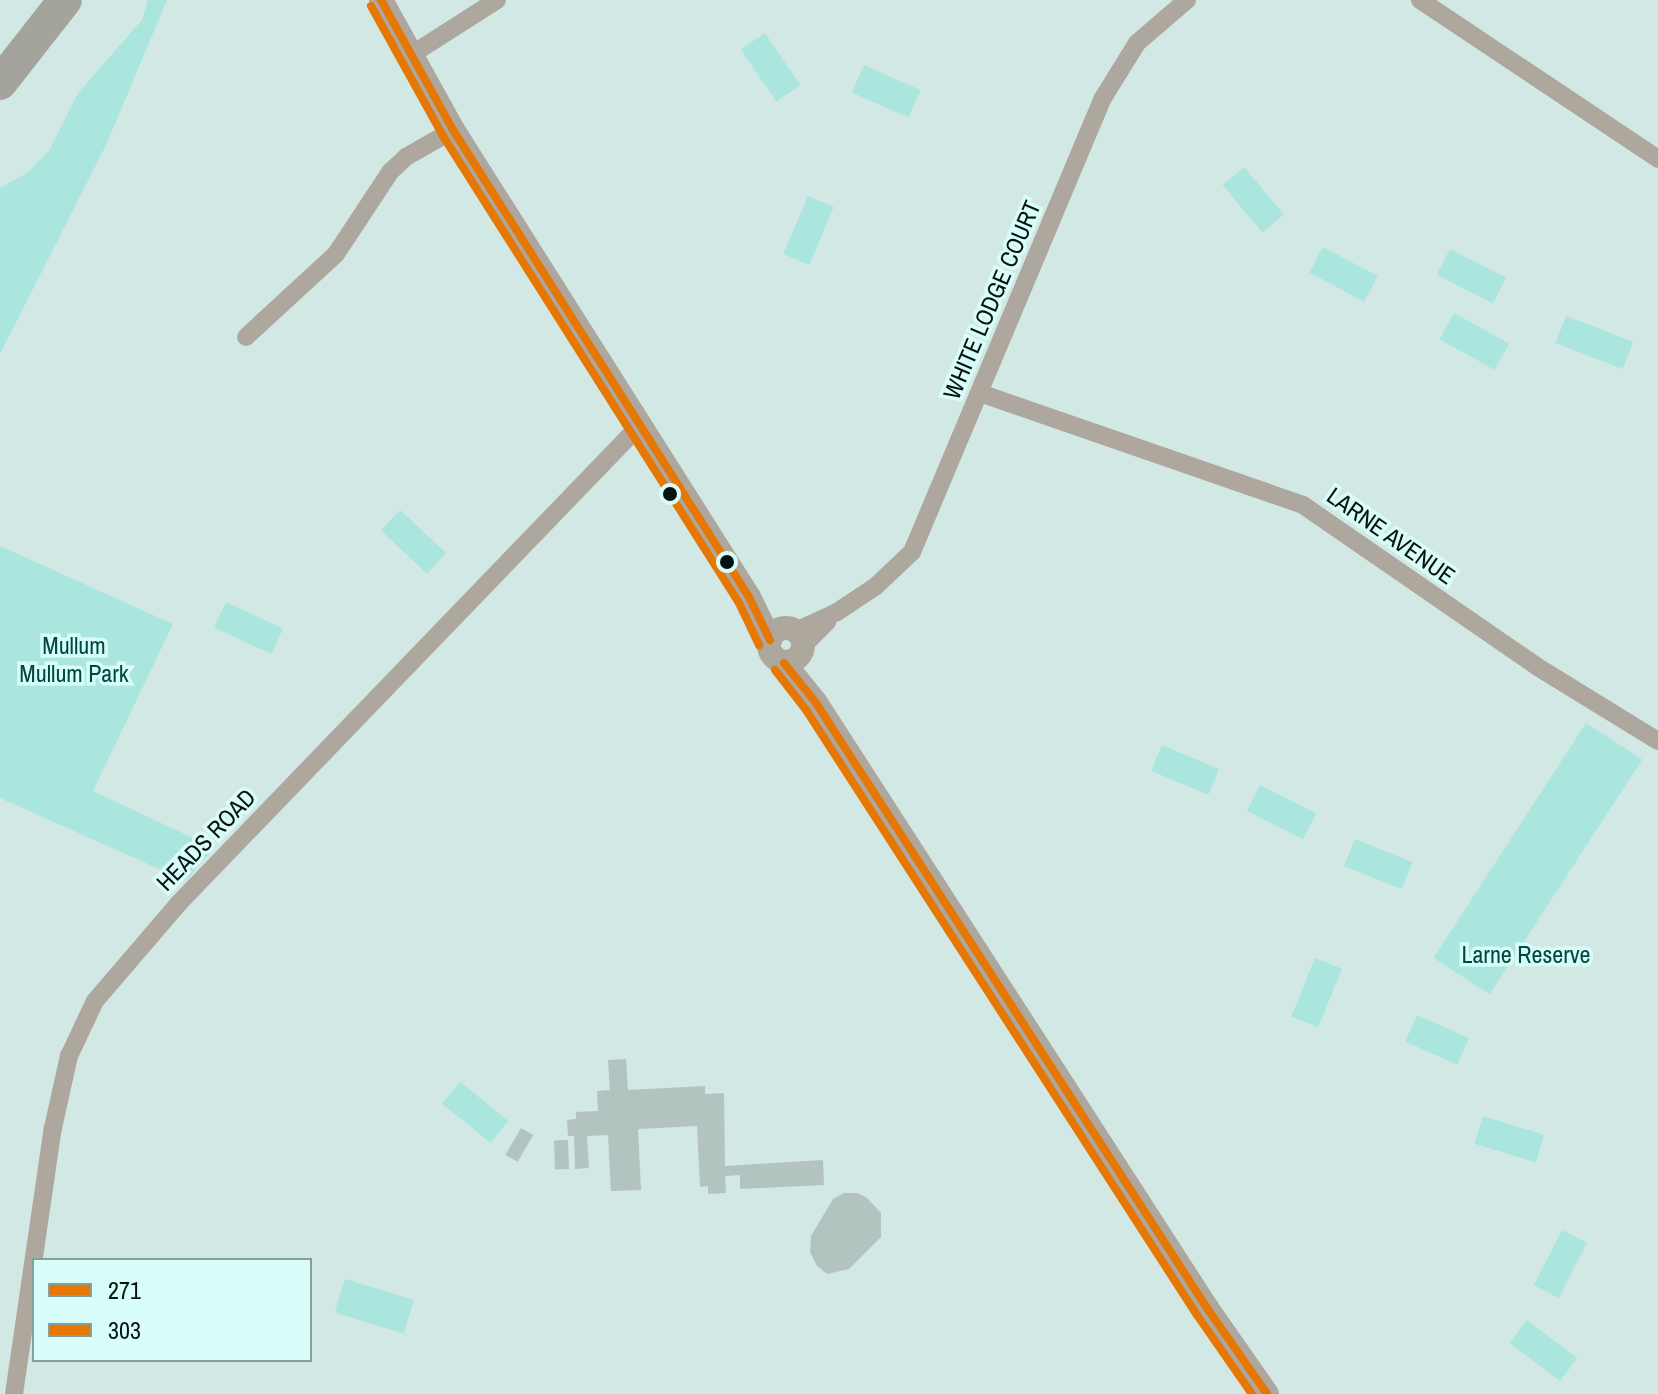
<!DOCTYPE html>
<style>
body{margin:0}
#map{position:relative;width:1658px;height:1394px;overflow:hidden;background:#d2e8e4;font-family:"Archivo Narrow",sans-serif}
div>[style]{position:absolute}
.green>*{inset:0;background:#aae5de;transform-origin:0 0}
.building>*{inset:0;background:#b2c3c0;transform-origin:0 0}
.minor>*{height:18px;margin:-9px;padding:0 9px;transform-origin:9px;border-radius:9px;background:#ada79d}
.tertiary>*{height:24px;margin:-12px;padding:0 12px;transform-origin:12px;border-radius:12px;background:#ada79d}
.tertiary>.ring{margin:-12px;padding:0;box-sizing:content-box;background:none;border:24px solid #ada79d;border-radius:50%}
.motorway>*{height:34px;margin:-17px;padding:0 17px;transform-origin:17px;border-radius:17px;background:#a4a49c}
.bus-1>*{height:8px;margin:-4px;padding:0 4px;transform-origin:4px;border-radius:4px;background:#e67702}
.bus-2>*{height:8px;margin:-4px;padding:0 4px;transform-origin:4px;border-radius:4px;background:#e67702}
.dots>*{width:22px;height:22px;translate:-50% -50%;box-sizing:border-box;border:4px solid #d8fdf8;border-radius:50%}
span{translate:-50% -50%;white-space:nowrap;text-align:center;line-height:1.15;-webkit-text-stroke:7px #d8fdf8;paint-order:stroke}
.street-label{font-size:24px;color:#061211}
.park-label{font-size:24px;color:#004842}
.legend{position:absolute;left:32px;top:1258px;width:280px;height:104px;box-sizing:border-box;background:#d8fdf8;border:2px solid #849f9c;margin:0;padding:10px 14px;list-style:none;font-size:24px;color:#061211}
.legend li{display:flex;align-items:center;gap:16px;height:40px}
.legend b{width:40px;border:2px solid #849f9c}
</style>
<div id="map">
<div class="green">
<i style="clip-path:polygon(148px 0,167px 0,106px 145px,0 354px,0 188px,27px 173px,49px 151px,78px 93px,142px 20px)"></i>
<i style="left:765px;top:33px;width:63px;height:29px;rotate:56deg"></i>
<i style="left:864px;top:65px;width:62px;height:30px;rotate:24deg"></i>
<i style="left:1244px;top:167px;width:62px;height:28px;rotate:50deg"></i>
<i style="left:808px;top:196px;width:28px;height:63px;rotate:23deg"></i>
<i style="left:1323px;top:247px;width:62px;height:29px;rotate:28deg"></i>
<i style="left:1450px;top:249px;width:63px;height:29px;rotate:27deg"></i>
<i style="left:1454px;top:313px;width:63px;height:30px;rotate:29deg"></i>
<i style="left:1566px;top:316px;width:72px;height:29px;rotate:21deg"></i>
<i style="left:400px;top:510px;width:63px;height:28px;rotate:43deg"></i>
<i style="clip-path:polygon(0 546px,173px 624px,93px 791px,214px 848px,186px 881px,0 798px)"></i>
<i style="left:226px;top:602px;width:63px;height:28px;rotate:25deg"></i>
<i style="left:1586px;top:723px;width:67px;height:280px;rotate:33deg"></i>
<i style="left:1162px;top:745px;width:62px;height:28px;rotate:23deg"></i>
<i style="left:1260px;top:785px;width:63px;height:29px;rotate:27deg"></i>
<i style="left:1355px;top:839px;width:62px;height:29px;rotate:22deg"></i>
<i style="left:1315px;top:958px;width:29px;height:63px;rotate:22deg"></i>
<i style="left:1417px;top:1015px;width:57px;height:29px;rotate:24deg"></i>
<i style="left:460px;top:1082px;width:62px;height:28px;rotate:39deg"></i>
<i style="left:1483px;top:1116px;width:64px;height:29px;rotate:17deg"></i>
<i style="left:1562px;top:1230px;width:28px;height:62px;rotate:27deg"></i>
<i style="left:345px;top:1279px;width:72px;height:35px;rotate:17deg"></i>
<i style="left:1527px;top:1320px;width:63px;height:29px;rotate:37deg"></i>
</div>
<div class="building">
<i style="clip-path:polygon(626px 1059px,628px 1090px,705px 1086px,705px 1094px,724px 1093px,725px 1166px,823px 1160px,824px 1185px,740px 1189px,740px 1175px,725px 1176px,726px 1193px,708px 1194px,708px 1186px,700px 1187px,697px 1126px,638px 1129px,641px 1190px,611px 1191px,608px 1135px,587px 1136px,589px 1168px,575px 1169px,574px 1136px,568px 1136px,567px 1120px,576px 1119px,576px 1112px,598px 1111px,597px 1091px,610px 1090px,608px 1060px)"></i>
<i style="left:521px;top:1128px;width:14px;height:31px;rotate:30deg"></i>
<i style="left:568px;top:1140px;width:29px;height:14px;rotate:88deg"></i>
<i style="clip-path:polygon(844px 1193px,857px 1193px,867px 1198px,881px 1213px,881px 1237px,849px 1269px,827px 1274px,817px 1266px,810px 1252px,811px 1236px,833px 1199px)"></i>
</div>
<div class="minor">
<i style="left:1420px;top:0;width:286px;rotate:33.7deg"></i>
<i style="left:411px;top:55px;width:102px;rotate:-32.6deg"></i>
<i style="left:246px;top:337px;width:122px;rotate:-42.7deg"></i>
<i style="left:336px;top:254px;width:98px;rotate:-56.6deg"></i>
<i style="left:390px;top:172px;width:22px;rotate:-43deg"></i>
<i style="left:406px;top:157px;width:54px;rotate:-29.9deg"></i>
<i style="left:980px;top:393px;width:342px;rotate:19.1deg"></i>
<i style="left:1303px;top:505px;width:283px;rotate:34.6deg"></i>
<i style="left:1536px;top:666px;width:143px;rotate:31.6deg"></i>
<i style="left:796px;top:631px;width:45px;rotate:-24.9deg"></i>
<i style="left:837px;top:612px;width:47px;rotate:-33.7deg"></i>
<i style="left:876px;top:586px;width:50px;rotate:-43.4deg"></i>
<i style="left:912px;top:552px;width:493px;rotate:-67.2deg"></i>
<i style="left:1103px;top:98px;width:65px;rotate:-58.3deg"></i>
<i style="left:1137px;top:43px;width:66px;rotate:-40.7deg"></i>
<i style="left:804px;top:645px;width:33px;rotate:-45deg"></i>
<i style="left:14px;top:1394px;width:269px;rotate:-81.7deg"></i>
<i style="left:53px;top:1128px;width:74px;rotate:-77.5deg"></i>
<i style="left:69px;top:1056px;width:61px;rotate:-64.7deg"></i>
<i style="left:95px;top:1001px;width:129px;rotate:-49.4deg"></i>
<i style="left:179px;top:903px;width:661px;rotate:-46.04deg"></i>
</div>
<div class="tertiary">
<i style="left:381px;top:0;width:149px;rotate:61deg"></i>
<i style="left:453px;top:130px;width:553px;rotate:57.63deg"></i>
<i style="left:749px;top:597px;width:48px;rotate:64deg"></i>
<i class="ring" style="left:769px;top:628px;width:10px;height:10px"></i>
<i style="left:784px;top:663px;width:51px;rotate:51.3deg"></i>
<i style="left:816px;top:703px;width:720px;rotate:57.13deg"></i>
<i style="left:1207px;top:1308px;width:105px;rotate:55.1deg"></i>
</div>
<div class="motorway">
<i style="left:0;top:83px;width:105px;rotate:-51.9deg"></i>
</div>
<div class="bus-1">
<i style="left:381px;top:0;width:149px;rotate:61deg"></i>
<i style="left:453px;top:130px;width:553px;rotate:57.63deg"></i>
<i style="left:749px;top:597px;width:48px;rotate:64deg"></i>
<i style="left:784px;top:663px;width:51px;rotate:51.3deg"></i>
<i style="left:816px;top:703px;width:720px;rotate:57.13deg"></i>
<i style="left:1207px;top:1308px;width:105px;rotate:55.1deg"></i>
</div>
<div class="bus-2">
<i style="left:371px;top:6px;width:149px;rotate:61deg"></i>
<i style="left:443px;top:136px;width:553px;rotate:57.63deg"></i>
<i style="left:739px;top:603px;width:47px;rotate:64.5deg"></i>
<i style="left:775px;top:670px;width:51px;rotate:52.2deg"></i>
<i style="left:806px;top:710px;width:720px;rotate:57.13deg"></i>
<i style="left:1197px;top:1315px;width:96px;rotate:55.2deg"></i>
</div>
<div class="dots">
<i style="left:670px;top:494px;background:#061211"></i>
<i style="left:727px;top:562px;background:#061211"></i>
</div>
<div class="street-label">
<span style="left:992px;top:300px;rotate:-67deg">WHITE LODGE COURT</span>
<span style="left:1391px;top:536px;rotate:35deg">LARNE AVENUE</span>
<span style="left:206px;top:840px;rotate:-46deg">HEADS ROAD</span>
</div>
<div class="park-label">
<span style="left:74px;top:660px">Mullum<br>Mullum Park</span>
<span style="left:1526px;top:955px">Larne Reserve</span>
</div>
<ul class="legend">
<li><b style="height:10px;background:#e67702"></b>271</li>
<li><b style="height:10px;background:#e67702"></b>303</li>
</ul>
</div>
